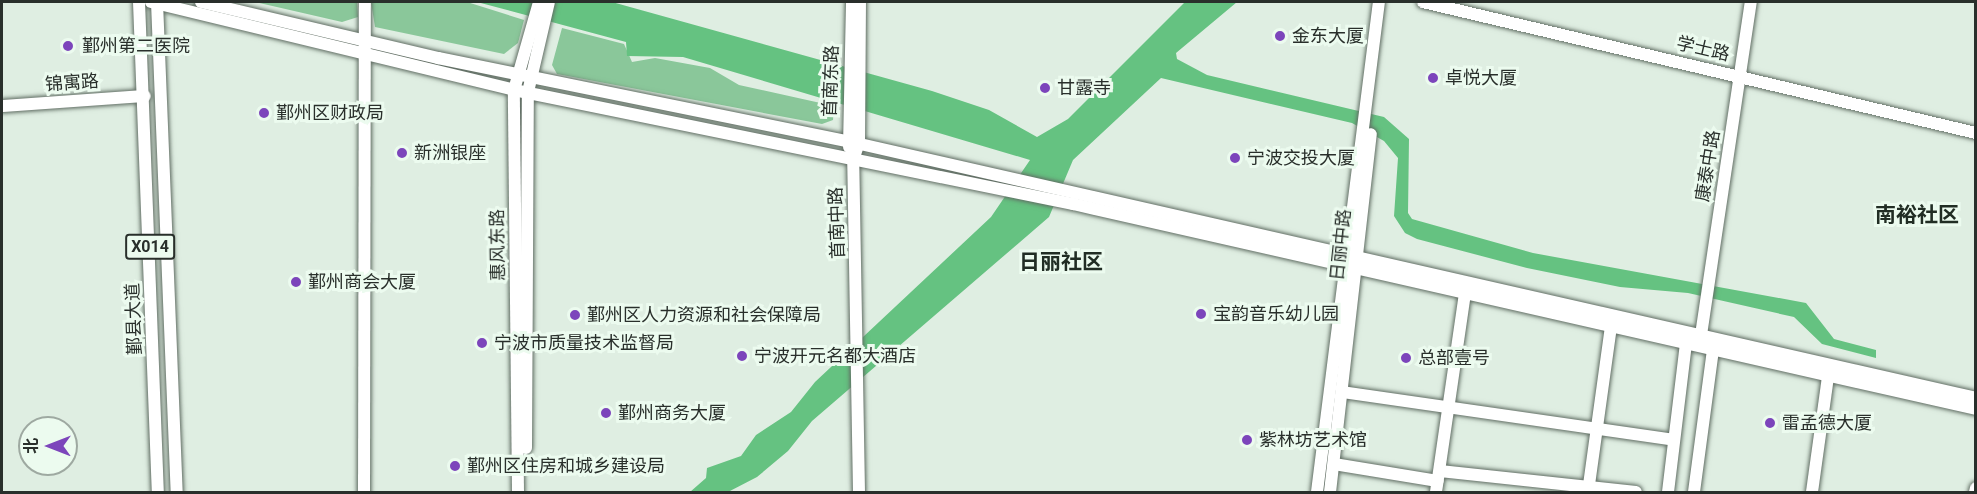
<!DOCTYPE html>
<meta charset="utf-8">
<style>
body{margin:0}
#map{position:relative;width:1977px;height:494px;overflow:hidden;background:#dfeee2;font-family:Roboto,"Noto Sans SC",sans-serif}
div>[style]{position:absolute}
.green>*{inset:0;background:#8ac79a}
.water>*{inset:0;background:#65c281}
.roads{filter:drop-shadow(0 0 2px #616e64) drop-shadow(0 0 2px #616e64)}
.secondary>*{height:12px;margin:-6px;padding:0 6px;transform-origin:6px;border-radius:6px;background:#fff}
.primary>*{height:12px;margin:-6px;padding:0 6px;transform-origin:6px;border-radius:6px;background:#fff}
.dots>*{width:16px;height:16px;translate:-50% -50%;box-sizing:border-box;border:3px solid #ecfbef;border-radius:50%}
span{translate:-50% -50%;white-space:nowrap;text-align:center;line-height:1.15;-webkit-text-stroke:6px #ecfbef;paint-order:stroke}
.shield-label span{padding:2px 4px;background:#ecfbef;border:2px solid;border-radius:4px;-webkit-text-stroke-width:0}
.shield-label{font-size:16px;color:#292f2b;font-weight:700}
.poi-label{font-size:18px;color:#292f2b}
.left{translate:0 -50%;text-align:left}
.street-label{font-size:18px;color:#292f2b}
.quarter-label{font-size:21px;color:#212d24;font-weight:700}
.frame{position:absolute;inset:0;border:3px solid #292f2b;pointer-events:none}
.north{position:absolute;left:18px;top:416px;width:60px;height:60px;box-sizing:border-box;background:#ecfbef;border:2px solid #9ea9a1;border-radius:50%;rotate:270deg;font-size:16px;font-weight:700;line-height:24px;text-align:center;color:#292f2b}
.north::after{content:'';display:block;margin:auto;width:21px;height:27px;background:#7c45bb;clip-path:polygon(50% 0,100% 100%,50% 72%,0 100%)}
</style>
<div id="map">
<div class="green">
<i style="clip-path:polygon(255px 2px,357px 2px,358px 17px,342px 22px)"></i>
<i style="clip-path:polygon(371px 2px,467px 2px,524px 20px,518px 43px,504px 54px,375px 27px)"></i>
<i style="clip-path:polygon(562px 28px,624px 44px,632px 62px,655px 58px,710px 68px,739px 85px,834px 106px,833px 120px,822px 124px,557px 74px,552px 65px)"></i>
</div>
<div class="water">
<i style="clip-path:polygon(477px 2px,612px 2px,932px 91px,989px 110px,1037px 137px,1068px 119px,1185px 2px,1237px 2px,1176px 53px,1177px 59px,1207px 75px,1384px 117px,1409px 139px,1408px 213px,1412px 219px,1533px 253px,1806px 303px,1834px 339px,1876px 350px,1876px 358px,1822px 344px,1794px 317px,1688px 293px,1620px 287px,1527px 268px,1417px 239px,1405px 233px,1394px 216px,1398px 158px,1384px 141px,1352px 123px,1161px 78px,1073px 160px,1049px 217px,812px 421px,788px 451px,757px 477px,728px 492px,690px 492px,706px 478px,707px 468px,741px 456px,756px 435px,791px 412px,815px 382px,991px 217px,1030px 160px,683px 57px,627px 56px,626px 42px)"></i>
</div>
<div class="roads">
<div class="secondary">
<i style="left:151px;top:2px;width:374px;rotate:13.6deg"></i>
<i style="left:514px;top:90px;width:571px;rotate:11.53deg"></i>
<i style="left:1073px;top:204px;width:926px;rotate:12.79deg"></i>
<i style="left:201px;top:2px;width:244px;rotate:13.3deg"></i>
<i style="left:438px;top:58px;width:417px;rotate:11.5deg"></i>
<i style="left:847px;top:141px;width:1158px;rotate:12.82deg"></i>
<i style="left:1423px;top:2px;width:568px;rotate:13.33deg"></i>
<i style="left:2px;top:106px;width:143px;rotate:-4deg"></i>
<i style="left:849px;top:147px;width:145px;rotate:-88.8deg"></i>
<i style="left:1342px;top:392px;width:335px;rotate:8.2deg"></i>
<i style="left:526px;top:448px;width:356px;rotate:-89.7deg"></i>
<i style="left:528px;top:92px;width:92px;rotate:-76.9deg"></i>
<i style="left:1334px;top:464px;width:105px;rotate:9.3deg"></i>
<i style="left:1440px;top:471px;width:197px;rotate:6.1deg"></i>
<i style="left:364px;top:492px;width:490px;rotate:-89.9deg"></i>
<i style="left:518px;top:492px;width:402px;rotate:-90.6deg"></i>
<i style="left:514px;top:90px;width:91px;rotate:-74.1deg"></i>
<i style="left:859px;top:492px;width:332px;rotate:-91deg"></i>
<i style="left:853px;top:160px;width:18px;rotate:-71deg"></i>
<i style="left:859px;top:143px;width:141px;rotate:-89.6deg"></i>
<i style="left:1317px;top:492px;width:494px;rotate:-82.8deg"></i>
<i style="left:1330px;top:492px;width:360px;rotate:-83.5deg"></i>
<i style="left:1436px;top:492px;width:201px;rotate:-81.7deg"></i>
<i style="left:1588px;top:492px;width:168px;rotate:-82.1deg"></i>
<i style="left:1668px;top:492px;width:149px;rotate:-83.1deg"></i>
<i style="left:1686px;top:344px;width:7px;rotate:-34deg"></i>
<i style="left:1694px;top:492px;width:143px;rotate:-82.4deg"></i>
<i style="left:1713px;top:350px;width:19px;rotate:-129deg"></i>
<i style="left:1701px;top:335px;width:337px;rotate:-81.5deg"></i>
<i style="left:1812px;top:492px;width:117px;rotate:-82.1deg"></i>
<i style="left:1975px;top:492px;width:4px;rotate:-76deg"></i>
</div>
<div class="primary">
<i style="left:139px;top:2px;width:490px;rotate:87.8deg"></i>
<i style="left:157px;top:2px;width:490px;rotate:87.7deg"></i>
</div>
</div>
<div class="dots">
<i style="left:1280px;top:36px;background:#7c45bb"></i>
<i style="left:68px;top:46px;background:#7c45bb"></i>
<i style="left:1433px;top:78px;background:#7c45bb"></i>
<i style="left:1045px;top:88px;background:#7c45bb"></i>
<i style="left:264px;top:113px;background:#7c45bb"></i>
<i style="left:402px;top:153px;background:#7c45bb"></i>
<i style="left:1235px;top:158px;background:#7c45bb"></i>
<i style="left:296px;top:282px;background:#7c45bb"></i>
<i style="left:1201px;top:314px;background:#7c45bb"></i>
<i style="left:575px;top:315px;background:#7c45bb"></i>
<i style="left:482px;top:343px;background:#7c45bb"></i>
<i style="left:742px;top:356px;background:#7c45bb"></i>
<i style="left:1406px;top:358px;background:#7c45bb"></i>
<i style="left:606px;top:413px;background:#7c45bb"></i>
<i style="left:1770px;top:423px;background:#7c45bb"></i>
<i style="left:1247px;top:440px;background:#7c45bb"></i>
<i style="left:455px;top:466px;background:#7c45bb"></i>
</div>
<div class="shield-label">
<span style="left:150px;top:247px">X014</span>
</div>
<div class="poi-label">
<span class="left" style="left:1292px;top:36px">金东大厦</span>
<span class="left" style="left:82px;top:46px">鄞州第二医院</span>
<span class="left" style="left:1445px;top:78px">卓悦大厦</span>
<span class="left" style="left:1057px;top:88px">甘露寺</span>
<span class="left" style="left:276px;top:113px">鄞州区财政局</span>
<span class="left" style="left:414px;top:153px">新洲银座</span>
<span class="left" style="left:1247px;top:158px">宁波交投大厦</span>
<span class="left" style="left:308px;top:282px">鄞州商会大厦</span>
<span class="left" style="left:1213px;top:314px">宝韵音乐幼儿园</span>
<span class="left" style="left:587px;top:315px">鄞州区人力资源和社会保障局</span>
<span class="left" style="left:494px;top:343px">宁波市质量技术监督局</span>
<span class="left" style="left:754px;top:356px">宁波开元名都大酒店</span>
<span class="left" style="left:1418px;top:358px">总部壹号</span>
<span class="left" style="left:618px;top:413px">鄞州商务大厦</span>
<span class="left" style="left:1782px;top:423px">雷孟德大厦</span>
<span class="left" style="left:1259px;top:440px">紫林坊艺术馆</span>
<span class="left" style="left:467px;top:466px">鄞州区住房和城乡建设局</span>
</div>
<div class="street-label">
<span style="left:1703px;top:49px;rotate:13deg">学士路</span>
<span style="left:831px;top:81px;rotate:-88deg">首南东路</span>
<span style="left:72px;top:83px;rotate:-4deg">锦寓路</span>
<span style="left:1708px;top:166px;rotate:-81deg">康泰中路</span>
<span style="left:837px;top:223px;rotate:-92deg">首南中路</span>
<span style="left:498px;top:245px;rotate:-91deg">惠风东路</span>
<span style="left:1341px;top:245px;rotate:-84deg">日丽中路</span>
<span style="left:134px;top:319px;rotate:-92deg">鄞县大道</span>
</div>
<div class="quarter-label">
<span style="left:1917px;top:215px">南裕社区</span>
<span style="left:1061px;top:262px">日丽社区</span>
</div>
<div class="frame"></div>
<div class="north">北</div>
</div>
